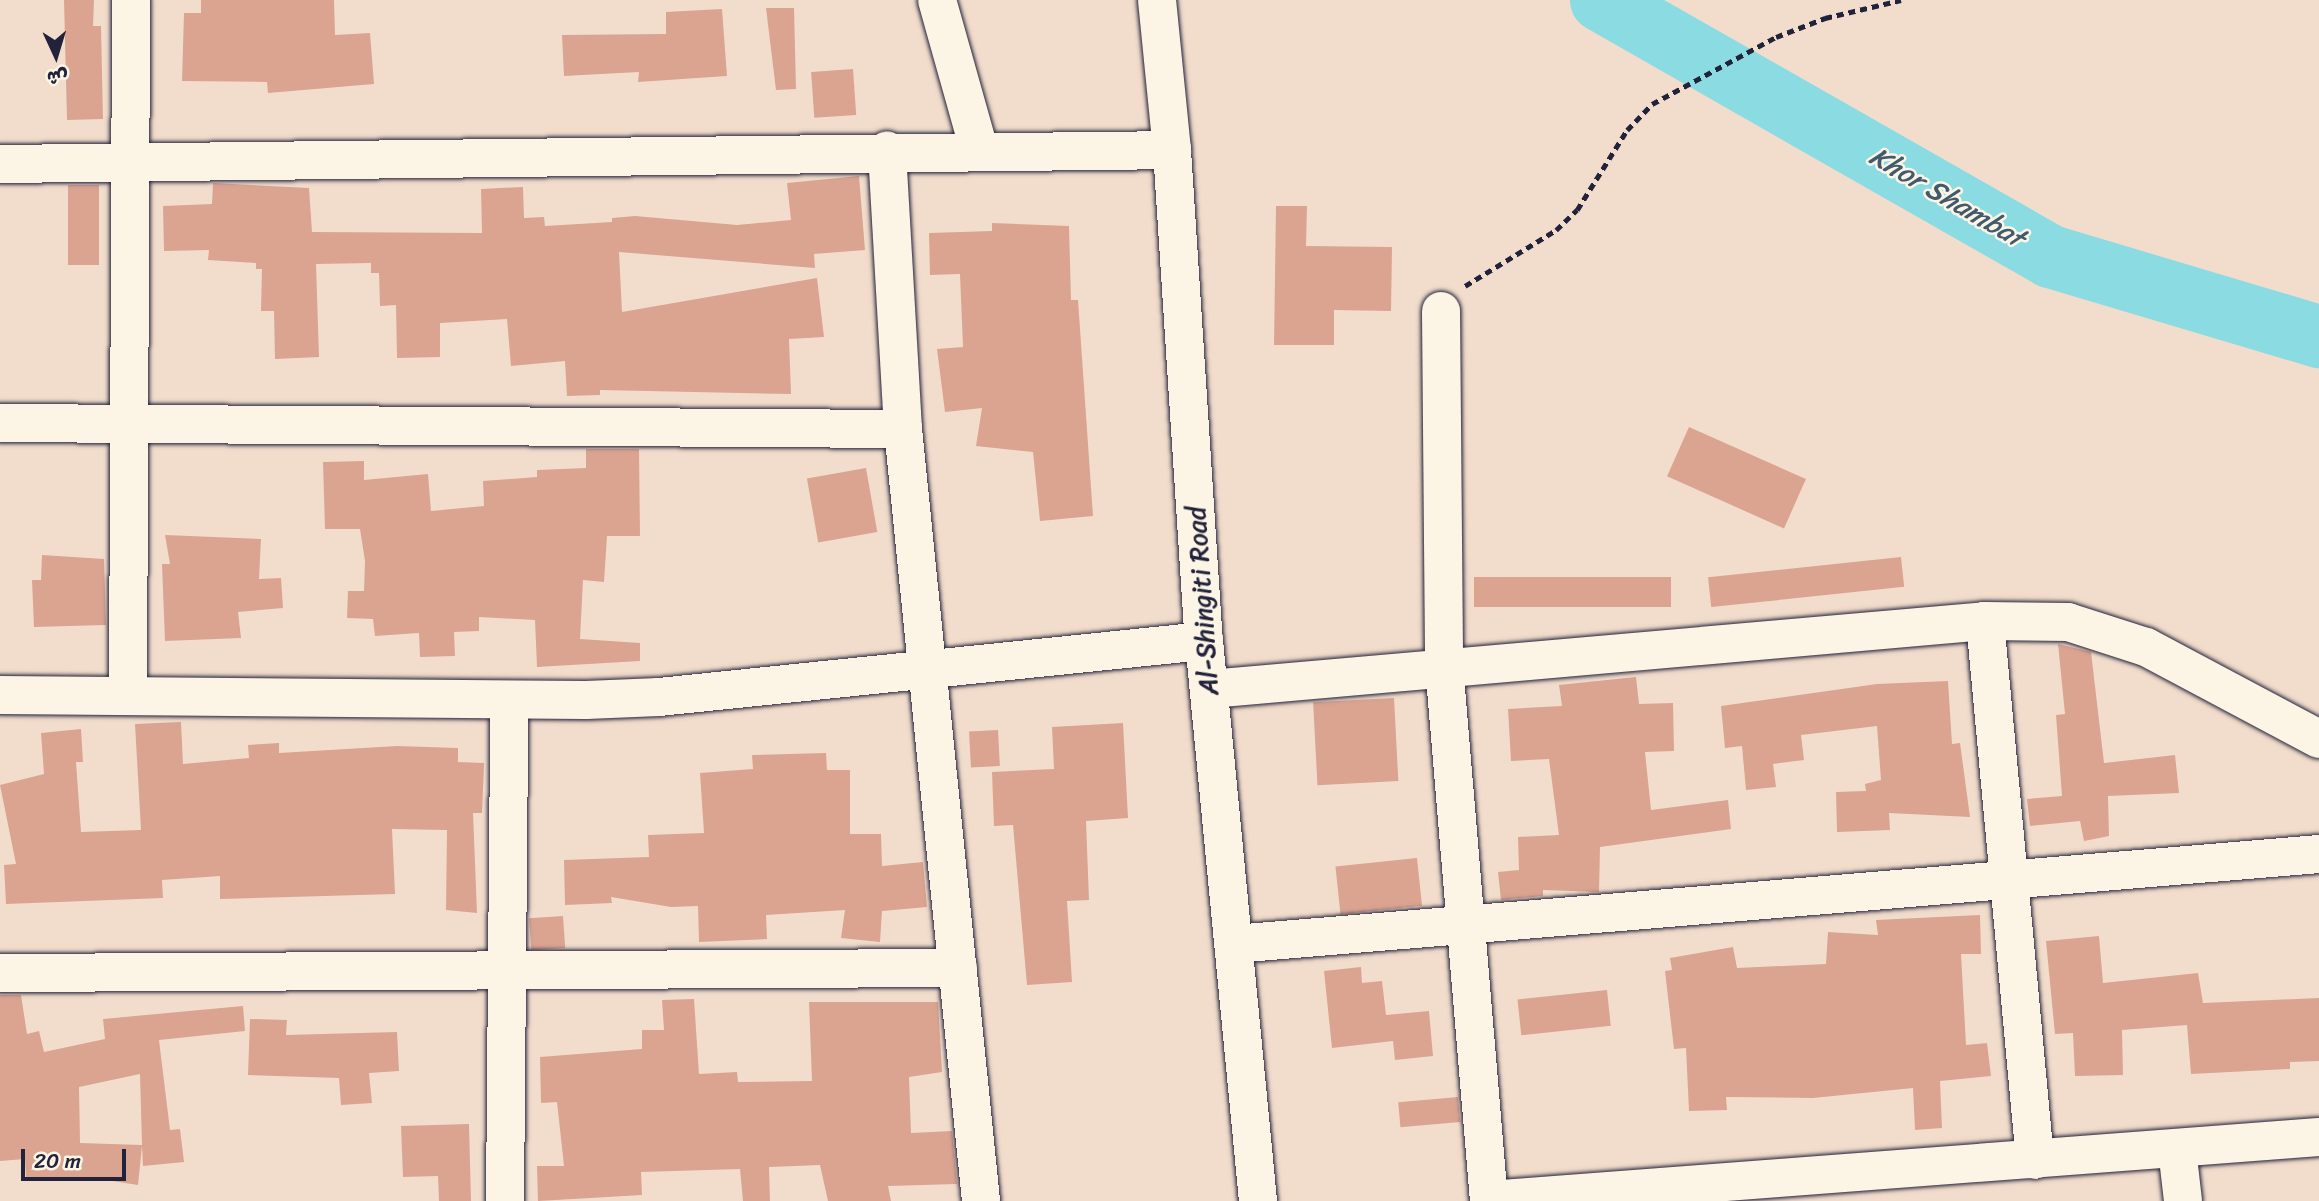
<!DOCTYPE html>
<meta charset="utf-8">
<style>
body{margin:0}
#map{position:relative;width:2319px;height:1201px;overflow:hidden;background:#f2ddcc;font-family:Sriracha,"Playpen Sans Arabic",sans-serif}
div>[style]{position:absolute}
.river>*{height:63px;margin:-31.5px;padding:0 31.5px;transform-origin:31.5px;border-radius:31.5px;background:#8bdce2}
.building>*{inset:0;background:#daa491;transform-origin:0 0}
.path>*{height:4.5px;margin-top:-2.25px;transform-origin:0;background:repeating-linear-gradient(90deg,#22223b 0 7px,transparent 0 12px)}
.roads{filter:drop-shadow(0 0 2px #22223b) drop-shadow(0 0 2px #22223b)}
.minor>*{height:38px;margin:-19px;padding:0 19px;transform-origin:19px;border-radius:19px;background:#fcf5e5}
span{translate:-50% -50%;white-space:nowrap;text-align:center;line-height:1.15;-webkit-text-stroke:5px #fcf5e5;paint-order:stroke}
.street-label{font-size:26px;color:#22223b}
.water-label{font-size:28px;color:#425a6d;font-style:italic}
.north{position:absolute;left:21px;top:21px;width:70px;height:70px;-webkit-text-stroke:5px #fcf5e5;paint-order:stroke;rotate:176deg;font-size:19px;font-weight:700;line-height:28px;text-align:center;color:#22223b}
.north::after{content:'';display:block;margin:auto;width:24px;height:32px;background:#22223b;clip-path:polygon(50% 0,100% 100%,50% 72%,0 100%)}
.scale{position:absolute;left:21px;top:1149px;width:105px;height:32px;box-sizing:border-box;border:4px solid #22223b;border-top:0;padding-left:9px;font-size:21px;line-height:24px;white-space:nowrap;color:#22223b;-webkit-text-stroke:5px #fcf5e5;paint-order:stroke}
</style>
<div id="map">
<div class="river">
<i style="left:1601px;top:0;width:517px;rotate:29.69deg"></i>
<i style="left:2050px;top:256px;width:281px;rotate:16.6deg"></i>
</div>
<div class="building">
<i style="clip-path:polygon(64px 0,94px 0,93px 26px,101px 26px,103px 119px,67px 120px)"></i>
<i style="clip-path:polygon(201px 0,334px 0,335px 35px,370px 33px,374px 84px,268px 93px,267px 82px,182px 81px,184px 13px,201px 13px)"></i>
<i style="clip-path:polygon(766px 8px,794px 8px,796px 89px,776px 90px)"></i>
<i style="clip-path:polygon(722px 9px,727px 76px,638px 82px,639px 72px,564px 76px,562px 35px,666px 34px,666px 12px)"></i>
<i style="left:853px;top:69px;width:46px;height:42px;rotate:86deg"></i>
<i style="clip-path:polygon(859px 176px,865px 250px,814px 254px,815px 268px,619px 252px,622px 312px,817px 278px,824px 337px,789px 339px,791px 394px,600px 390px,600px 395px,567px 396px,565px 361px,511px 366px,507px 319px,440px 323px,440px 357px,397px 358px,396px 305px,380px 306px,379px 273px,371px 273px,371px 263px,316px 264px,319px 357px,275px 359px,274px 311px,261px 311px,262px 269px,256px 269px,256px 263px,208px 260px,209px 250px,164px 251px,163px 206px,212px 204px,213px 183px,309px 188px,312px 232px,482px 233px,481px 189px,523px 187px,524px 218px,544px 217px,545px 226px,612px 222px,612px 218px,635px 216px,737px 225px,791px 220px,787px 183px)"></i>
<i style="left:68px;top:185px;width:31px;height:80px"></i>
<i style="clip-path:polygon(1276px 206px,1307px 206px,1306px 246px,1392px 247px,1391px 311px,1334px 310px,1334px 345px,1274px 345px)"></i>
<i style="clip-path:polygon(992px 223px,1069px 226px,1071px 300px,1078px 300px,1093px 516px,1040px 521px,1033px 452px,976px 446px,982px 408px,945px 412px,937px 349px,963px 347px,960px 274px,930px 275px,929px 233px,992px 231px)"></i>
<i style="left:1689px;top:427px;width:128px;height:54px;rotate:24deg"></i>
<i style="clip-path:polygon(586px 449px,639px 449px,640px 536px,607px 536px,604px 582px,583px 580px,580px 639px,640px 643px,640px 661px,537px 667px,535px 620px,479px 617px,479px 631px,454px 632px,455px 656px,420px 657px,419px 633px,375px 636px,373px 619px,347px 618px,348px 591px,364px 591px,365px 561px,360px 529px,325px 529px,323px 462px,364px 461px,364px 480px,428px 474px,431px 511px,484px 506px,483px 481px,537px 477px,537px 470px,586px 468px)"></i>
<i style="left:866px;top:468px;width:65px;height:60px;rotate:80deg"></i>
<i style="clip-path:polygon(165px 535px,261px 539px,259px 579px,281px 578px,283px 608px,238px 612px,241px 638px,165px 641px,162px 564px,170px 564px)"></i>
<i style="clip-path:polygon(42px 555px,104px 559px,106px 625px,34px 627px,32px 580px,41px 580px)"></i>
<i style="left:1901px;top:557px;width:30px;height:194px;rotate:84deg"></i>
<i style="left:1671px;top:577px;width:30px;height:197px;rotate:90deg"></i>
<i style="clip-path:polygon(2058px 644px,2091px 652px,2104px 763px,2175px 755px,2179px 793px,2108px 796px,2109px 836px,2084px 841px,2080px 821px,2030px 826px,2027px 799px,2062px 796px,2056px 715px,2065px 714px)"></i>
<i style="clip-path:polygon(1636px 677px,1639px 704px,1673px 703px,1674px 751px,1645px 752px,1651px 810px,1728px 800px,1731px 829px,1600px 847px,1599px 892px,1543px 890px,1543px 896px,1501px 900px,1498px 872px,1519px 870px,1518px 837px,1559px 835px,1549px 759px,1511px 761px,1508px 709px,1562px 706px,1559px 685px)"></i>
<i style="clip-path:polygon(1948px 681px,1952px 744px,1960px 743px,1970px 817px,1889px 813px,1890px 830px,1837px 832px,1836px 792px,1866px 791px,1865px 784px,1881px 780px,1877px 726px,1801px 735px,1804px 760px,1773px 764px,1776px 787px,1746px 790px,1742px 746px,1725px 748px,1721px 706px,1877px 684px)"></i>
<i style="left:1394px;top:698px;width:83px;height:81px;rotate:87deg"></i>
<i style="clip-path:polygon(181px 722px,183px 764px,249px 758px,248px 745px,279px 743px,279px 753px,397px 746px,458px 748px,458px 762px,484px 763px,482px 813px,473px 813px,477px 913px,446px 910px,447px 830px,392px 829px,395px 894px,220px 899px,220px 876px,162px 880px,163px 898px,6px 904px,4px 865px,16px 864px,0 785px,44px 774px,41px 733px,81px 729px,83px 762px,76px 762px,81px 832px,141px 830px,135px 724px)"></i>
<i style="clip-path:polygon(1123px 723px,1128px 818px,1086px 821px,1089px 900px,1067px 901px,1072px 982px,1027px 985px,1013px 825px,994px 826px,992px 772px,1054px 769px,1052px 727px)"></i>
<i style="left:998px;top:730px;width:36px;height:29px;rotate:87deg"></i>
<i style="clip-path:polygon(826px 753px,827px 770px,850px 770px,850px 834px,881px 834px,882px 866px,923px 862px,927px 907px,882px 911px,880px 942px,841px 938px,845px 910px,766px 915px,767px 939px,699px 942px,698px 906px,671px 907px,611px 897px,612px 903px,565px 905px,564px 860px,649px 857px,648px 835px,704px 833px,700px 773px,753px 769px,752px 755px)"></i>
<i style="left:1417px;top:858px;width:48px;height:82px;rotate:84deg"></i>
<i style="clip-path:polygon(1980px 915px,1981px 954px,1961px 954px,1966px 1045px,1987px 1043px,1991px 1076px,1940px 1081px,1942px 1128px,1915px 1130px,1913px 1088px,1813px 1098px,1726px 1097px,1727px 1110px,1689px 1111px,1686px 1048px,1674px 1049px,1665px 971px,1672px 970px,1670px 958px,1733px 947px,1737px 968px,1826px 964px,1828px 932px,1878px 935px,1876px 920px)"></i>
<i style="left:563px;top:916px;width:32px;height:34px;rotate:86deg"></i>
<i style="clip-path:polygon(2099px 936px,2103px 983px,2198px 973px,2203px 1003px,2319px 998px,2319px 1061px,2290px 1062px,2290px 1069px,2191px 1074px,2187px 1025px,2122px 1030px,2123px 1075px,2075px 1076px,2073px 1033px,2055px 1034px,2046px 941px)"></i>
<i style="clip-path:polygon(1361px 967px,1362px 983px,1382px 981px,1386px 1015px,1429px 1011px,1433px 1056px,1395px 1060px,1393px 1041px,1332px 1048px,1324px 971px)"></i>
<i style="left:1607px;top:990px;width:36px;height:90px;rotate:84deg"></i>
<i style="clip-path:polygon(evenodd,0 995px,21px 995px,27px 1034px,39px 1031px,44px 1052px,105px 1039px,103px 1019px,243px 1006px,245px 1031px,159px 1040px,170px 1130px,180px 1129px,184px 1162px,143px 1166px,142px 1146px,138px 1185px,86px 1177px,26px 1179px,25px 1159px,0 1161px,0 995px,140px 1074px,142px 1145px,80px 1143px,79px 1087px,140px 1074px)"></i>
<i style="clip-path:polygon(694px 999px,699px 1074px,737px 1072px,738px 1082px,812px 1081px,809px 1002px,938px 1002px,942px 1072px,909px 1077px,911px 1133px,952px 1131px,957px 1184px,888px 1186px,891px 1201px,828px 1201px,820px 1165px,769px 1167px,770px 1201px,743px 1201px,740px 1169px,641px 1172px,642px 1195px,538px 1201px,537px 1166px,564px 1166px,557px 1102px,541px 1103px,540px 1057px,642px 1049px,642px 1030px,664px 1030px,662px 1000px)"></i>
<i style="clip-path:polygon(250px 1019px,287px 1020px,286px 1035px,397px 1032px,399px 1071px,369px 1073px,372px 1103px,341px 1105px,339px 1078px,248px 1075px)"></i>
<i style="left:1458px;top:1097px;width:25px;height:60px;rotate:85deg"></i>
<i style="clip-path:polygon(469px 1124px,471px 1201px,439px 1201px,438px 1176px,403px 1177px,401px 1126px)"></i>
</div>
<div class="path">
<i style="left:1465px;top:286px;width:107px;rotate:-31.6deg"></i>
<i style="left:1556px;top:230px;width:29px;rotate:-44deg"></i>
<i style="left:1577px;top:210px;width:94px;rotate:-58deg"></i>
<i style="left:1627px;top:130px;width:36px;rotate:-46deg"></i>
<i style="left:1652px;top:104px;width:141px;rotate:-28.4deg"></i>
<i style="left:1776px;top:37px;width:53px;rotate:-21.2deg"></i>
<i style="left:1825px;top:18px;width:78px;rotate:-13.3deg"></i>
</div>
<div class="roads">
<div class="minor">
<i style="left:937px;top:0;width:155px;rotate:74.3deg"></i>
<i style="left:1157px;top:0;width:151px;rotate:84.3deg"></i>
<i style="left:1172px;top:150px;width:492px;rotate:86.3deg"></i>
<i style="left:1204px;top:641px;width:563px;rotate:84.49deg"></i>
<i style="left:0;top:164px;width:1172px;rotate:-0.68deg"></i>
<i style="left:1441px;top:311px;width:354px;rotate:89.5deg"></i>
<i style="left:1444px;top:665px;width:538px;rotate:85.2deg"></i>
<i style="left:0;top:423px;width:903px;rotate:0.38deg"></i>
<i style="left:903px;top:429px;width:279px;rotate:-93.3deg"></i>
<i style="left:903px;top:429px;width:776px;rotate:84.23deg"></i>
<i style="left:1985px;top:621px;width:541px;rotate:84.7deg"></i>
<i style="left:1210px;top:689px;width:778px;rotate:-5.01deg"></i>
<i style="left:1985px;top:621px;width:83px;rotate:0.7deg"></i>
<i style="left:2068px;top:622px;width:82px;rotate:17.8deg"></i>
<i style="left:2146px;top:647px;width:196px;rotate:28deg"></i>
<i style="left:0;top:695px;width:586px;rotate:0.49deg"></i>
<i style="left:586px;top:700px;width:73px;rotate:-2.4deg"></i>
<i style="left:659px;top:697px;width:548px;rotate:-5.87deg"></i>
<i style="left:128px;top:695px;width:695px;rotate:-89.75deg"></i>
<i style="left:1234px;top:944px;width:1089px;rotate:-4.74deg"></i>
<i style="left:0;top:973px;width:958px;rotate:-0.3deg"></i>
<i style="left:2177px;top:1149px;width:52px;rotate:83.4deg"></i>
<i style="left:1489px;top:1200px;width:832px;rotate:-4.34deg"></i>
<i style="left:505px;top:1201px;width:499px;rotate:-89.5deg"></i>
</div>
</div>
<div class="street-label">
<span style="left:1203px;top:601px;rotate:-94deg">Al-Shingiti Road</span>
</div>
<div class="water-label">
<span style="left:1947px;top:197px;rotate:30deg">Khor Shambat</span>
</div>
<div class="north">ش</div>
<div class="scale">20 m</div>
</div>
